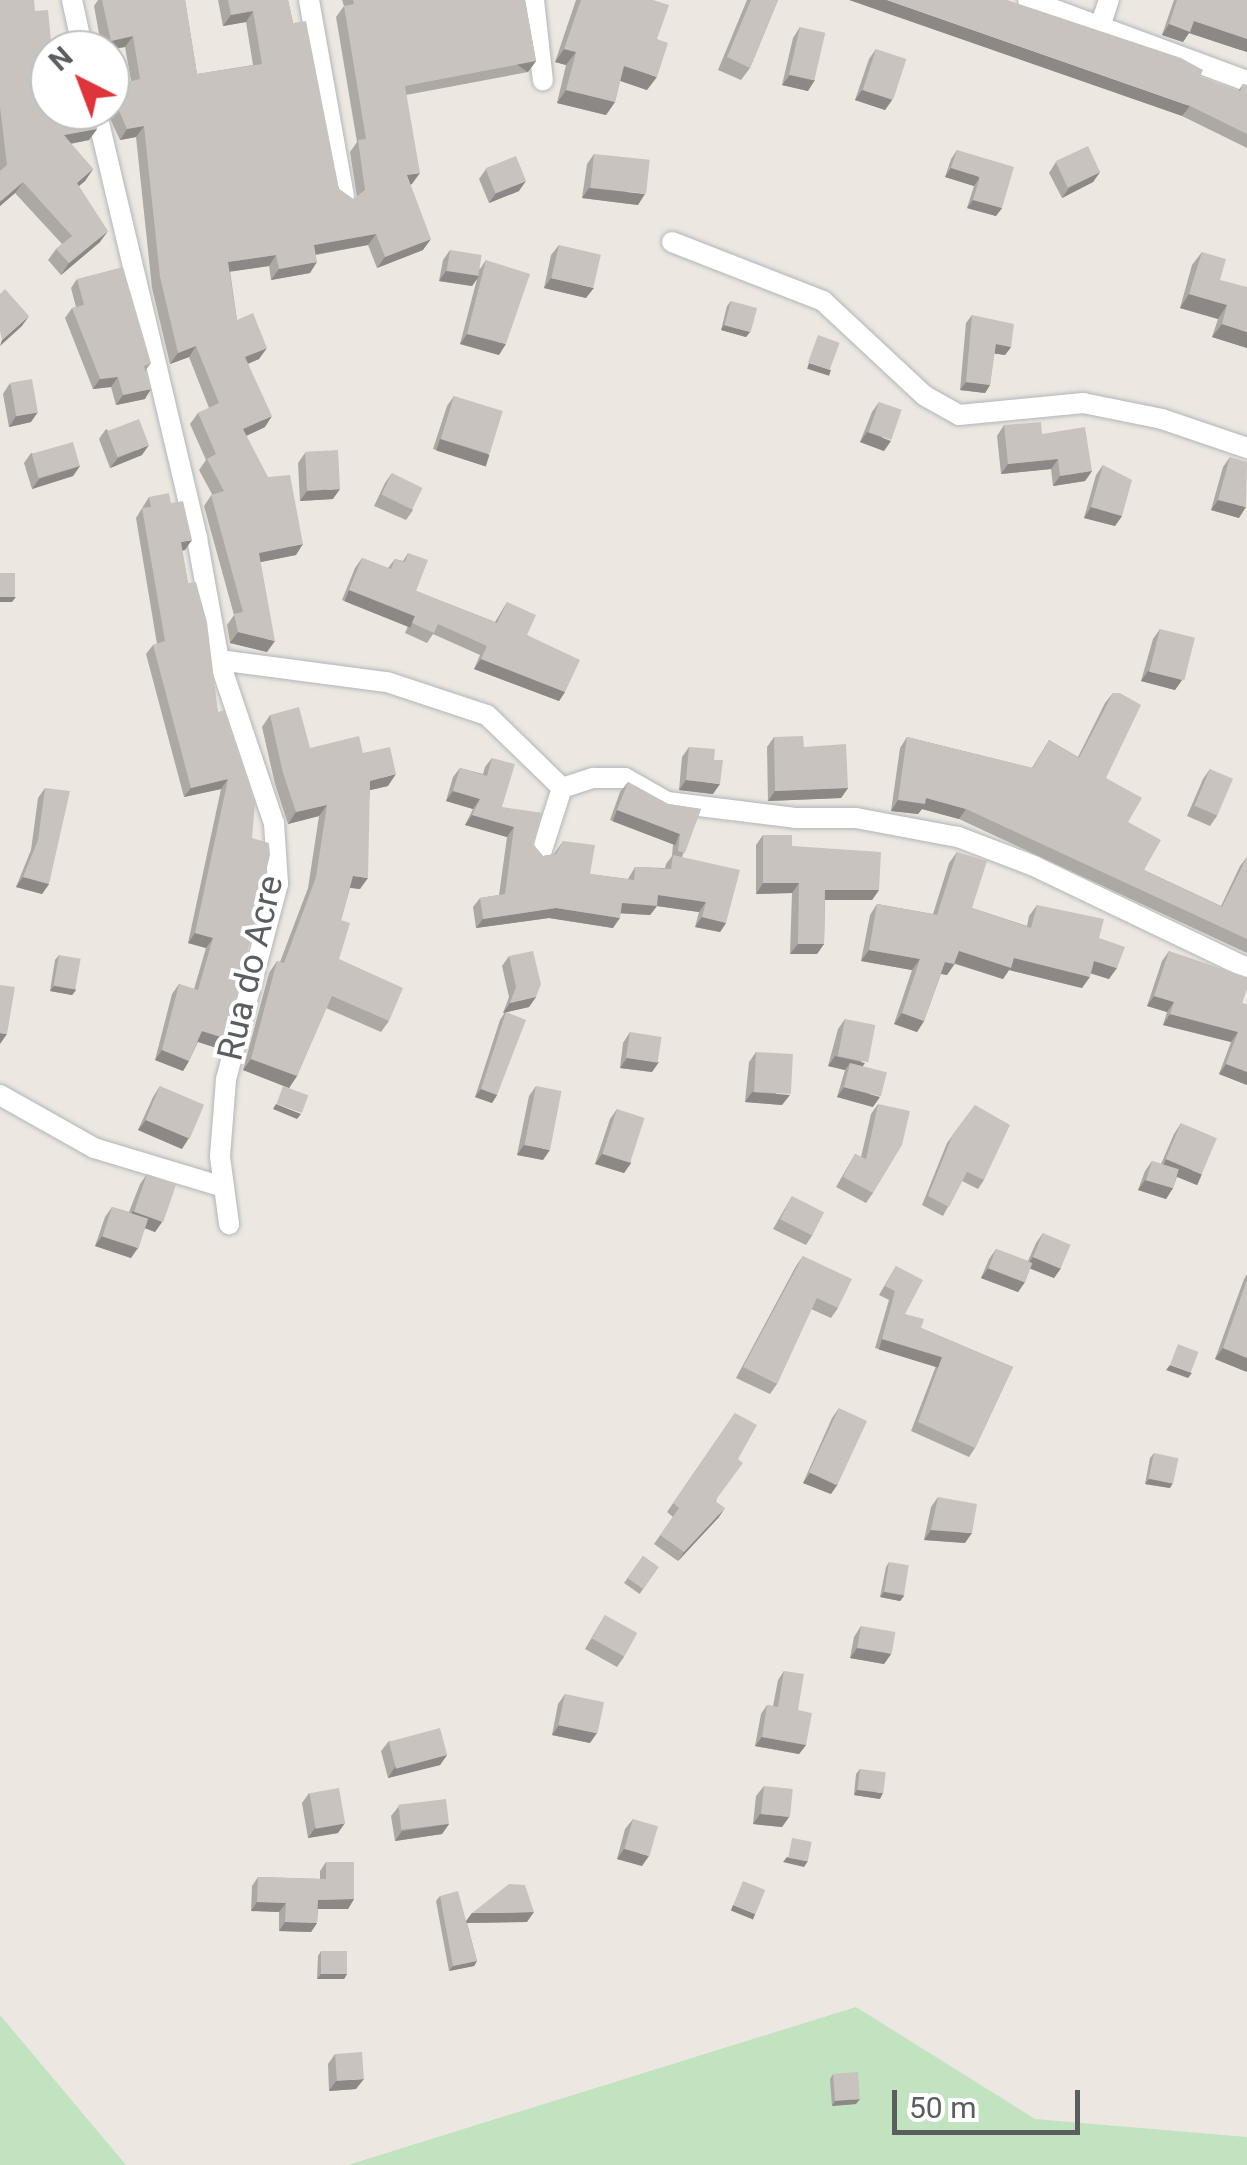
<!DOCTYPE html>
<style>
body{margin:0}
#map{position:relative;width:1247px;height:2165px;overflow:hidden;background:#ece8e1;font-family:Roboto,sans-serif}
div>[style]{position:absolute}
.green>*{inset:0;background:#c2e3bf}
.roads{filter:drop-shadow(0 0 2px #b2b5b8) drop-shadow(0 0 2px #b2b5b8)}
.minor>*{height:20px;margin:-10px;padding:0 10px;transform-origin:10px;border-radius:10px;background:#fff}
.wall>*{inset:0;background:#aca8a3;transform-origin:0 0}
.shaded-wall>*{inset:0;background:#8c8885;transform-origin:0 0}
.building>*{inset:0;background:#c8c3be;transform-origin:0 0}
span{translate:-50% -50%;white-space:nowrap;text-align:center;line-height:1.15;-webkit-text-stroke:8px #fff;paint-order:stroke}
.street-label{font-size:35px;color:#5a5e61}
.north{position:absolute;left:30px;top:30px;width:100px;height:100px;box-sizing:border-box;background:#fff;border:2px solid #bdbfc0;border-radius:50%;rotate:318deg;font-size:28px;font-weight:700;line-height:40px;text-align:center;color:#5a5e61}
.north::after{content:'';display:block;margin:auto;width:35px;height:45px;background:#df3439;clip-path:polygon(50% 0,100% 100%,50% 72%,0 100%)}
.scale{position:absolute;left:892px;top:2090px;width:188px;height:45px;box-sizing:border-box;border:5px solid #5a5e61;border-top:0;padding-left:12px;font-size:30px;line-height:35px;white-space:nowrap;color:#5a5e61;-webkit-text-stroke:8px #fff;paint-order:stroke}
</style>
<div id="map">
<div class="green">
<i style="clip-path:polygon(856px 2007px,1035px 2119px,1247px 2137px,1247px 2165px,348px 2165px)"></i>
<i style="clip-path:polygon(0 2015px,126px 2165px,0 2165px)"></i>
</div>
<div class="roads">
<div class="minor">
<i style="left:72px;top:0;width:51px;rotate:77.6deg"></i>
<i style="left:309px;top:0;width:200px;rotate:79.9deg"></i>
<i style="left:534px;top:0;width:81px;rotate:83.7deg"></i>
<i style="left:1028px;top:0;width:233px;rotate:20.3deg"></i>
<i style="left:1101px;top:24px;width:25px;rotate:-72deg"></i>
<i style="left:96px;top:110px;width:440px;rotate:76.7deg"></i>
<i style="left:197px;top:538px;width:124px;rotate:79.8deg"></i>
<i style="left:219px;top:660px;width:172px;rotate:71.4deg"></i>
<i style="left:274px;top:823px;width:61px;rotate:86.2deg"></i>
<i style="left:278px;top:884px;width:203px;rotate:104.9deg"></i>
<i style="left:226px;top:1080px;width:77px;rotate:94.5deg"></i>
<i style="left:220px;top:1157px;width:68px;rotate:82.3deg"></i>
<i style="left:672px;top:242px;width:162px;rotate:21.3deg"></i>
<i style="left:823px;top:301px;width:139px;rotate:43deg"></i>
<i style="left:925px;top:396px;width:39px;rotate:29deg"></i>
<i style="left:959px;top:415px;width:125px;rotate:-5.5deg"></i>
<i style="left:1083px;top:403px;width:81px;rotate:11.4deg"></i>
<i style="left:1162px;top:419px;width:90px;rotate:18.8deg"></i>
<i style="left:219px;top:660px;width:169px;rotate:7.5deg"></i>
<i style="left:387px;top:682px;width:105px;rotate:18.3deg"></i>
<i style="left:487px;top:715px;width:105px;rotate:44.2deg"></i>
<i style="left:562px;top:788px;width:68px;rotate:107.9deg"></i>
<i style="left:562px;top:788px;width:33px;rotate:-18deg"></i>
<i style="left:593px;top:778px;width:32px"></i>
<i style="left:625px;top:778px;width:48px;rotate:29.7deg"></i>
<i style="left:667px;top:802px;width:129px;rotate:7.1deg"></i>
<i style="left:795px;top:818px;width:61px"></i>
<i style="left:856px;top:818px;width:104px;rotate:10.6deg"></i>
<i style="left:958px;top:837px;width:81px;rotate:20.9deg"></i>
<i style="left:1034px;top:866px;width:236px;rotate:25.6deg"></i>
<i style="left:0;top:1095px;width:108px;rotate:29.4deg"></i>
<i style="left:94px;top:1148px;width:135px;rotate:16.8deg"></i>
</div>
</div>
<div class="wall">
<i style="clip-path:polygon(0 0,35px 11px,50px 50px,97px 129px,89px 140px,71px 144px,93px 169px,85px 181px,79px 186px,100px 242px,61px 275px,48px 260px,56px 249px,62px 244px,15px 193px,0 206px)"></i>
<i style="clip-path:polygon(98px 0,185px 0,197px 74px,253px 65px,246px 22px,223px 26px,218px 0,288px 0,293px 23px,339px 189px,353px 199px,357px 197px,350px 152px,357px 142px,336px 17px,344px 6px,342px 0,525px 0,536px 61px,528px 72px,406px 95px,412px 184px,410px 185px,423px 250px,377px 268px,368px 245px,316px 255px,310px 273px,271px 280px,269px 266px,230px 271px,237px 320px,259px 359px,248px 364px,265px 427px,246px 436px,296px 555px,260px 562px,267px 652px,230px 643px,227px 625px,234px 615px,204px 506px,212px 494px,199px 470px,206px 460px,190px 424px,198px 413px,209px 408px,189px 357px,170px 364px,152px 288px,136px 137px,120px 140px,106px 110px,110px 110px,110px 90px,131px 81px,125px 47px,110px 50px,102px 50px,94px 6px)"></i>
<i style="clip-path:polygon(576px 0,653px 0,657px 39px,647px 90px,620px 81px,615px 102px,606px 115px,557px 103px,566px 65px,555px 62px)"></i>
<i style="clip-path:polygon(747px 0,778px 0,750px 68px,741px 80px,718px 70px)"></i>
<i style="clip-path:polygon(1174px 0,1247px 0,1247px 52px,1189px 33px,1183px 42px,1162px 35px)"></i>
<i style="clip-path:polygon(800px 27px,808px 91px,782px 85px,793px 38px)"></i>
<i style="clip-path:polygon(876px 49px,892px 100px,885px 110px,855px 100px,869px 59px)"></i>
<i style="clip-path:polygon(1200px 77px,1238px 91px,1243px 84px,1247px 85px,1247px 148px,1182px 116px)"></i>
<i style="clip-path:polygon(957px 150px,1002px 208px,996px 216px,967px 208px,974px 186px,945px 177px,951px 159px)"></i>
<i style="clip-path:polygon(594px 154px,638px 205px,582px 198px,587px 164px)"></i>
<i style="clip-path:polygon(1056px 162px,1100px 172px,1093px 182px,1062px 198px,1049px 173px)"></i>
<i style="clip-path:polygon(486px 169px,519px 191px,489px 203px,479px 179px)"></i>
<i style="clip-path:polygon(559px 245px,586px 298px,544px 288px,551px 255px)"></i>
<i style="clip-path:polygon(450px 250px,480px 269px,486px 260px,499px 355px,460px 344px,477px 279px,472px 286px,439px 281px,443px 260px)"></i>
<i style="clip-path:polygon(1202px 252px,1220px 280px,1247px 348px,1212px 337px,1218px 319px,1180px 308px,1192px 265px)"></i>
<i style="clip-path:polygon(77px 279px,151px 363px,146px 370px,145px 399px,116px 405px,111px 387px,93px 389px,65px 318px,72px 308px,76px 307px,71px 288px)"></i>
<i style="clip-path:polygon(731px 301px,750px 332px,746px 337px,721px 330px,727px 306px)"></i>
<i style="clip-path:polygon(972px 315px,1011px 347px,1005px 355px,994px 353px,990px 385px,985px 393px,960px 390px,966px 323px)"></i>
<i style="clip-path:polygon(10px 383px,31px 422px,9px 427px,3px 394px)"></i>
<i style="clip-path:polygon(454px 396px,489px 455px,482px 465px,433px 449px,447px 406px)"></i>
<i style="clip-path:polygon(879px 402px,884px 451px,860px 442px,872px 412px)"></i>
<i style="clip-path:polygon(1004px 425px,1042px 434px,1092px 471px,1085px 481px,1053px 486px,1051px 469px,1001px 474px,997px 436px)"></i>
<i style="clip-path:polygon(106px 429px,142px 455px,110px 468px,99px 439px)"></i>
<i style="clip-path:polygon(31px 453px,80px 466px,73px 476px,32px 489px,24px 463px)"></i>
<i style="clip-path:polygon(305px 453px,333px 499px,300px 501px,298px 463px)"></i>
<i style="clip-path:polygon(1230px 457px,1239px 518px,1211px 510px,1223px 467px)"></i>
<i style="clip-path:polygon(1103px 465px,1122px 516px,1115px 526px,1084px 518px,1096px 475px)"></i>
<i style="clip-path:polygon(392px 473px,413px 510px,406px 520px,374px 506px,385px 483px)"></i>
<i style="clip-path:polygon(149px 497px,171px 503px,185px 550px,182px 551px,188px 583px,218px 712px,255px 803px,220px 1049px,198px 1042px,189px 1061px,183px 1071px,155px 1060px,172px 994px,179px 984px,194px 989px,206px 948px,188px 943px,221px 789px,184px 797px,146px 654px,153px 645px,157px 644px,136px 518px)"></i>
<i style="clip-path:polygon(408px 553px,416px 591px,495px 622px,507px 602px,527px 635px,565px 692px,559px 701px,474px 669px,480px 655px,433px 634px,427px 643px,405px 633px,408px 626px,342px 600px,355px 568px,362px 558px,388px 568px,395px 559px,403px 561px)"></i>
<i style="clip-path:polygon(1160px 629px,1182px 680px,1175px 690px,1141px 681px,1153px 639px)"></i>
<i style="clip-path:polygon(1113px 693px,1106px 778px,1128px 822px,1144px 870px,1221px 906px,1240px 866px,1247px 857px,1247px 953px,959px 819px,922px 809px,918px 814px,891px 811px,900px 748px,907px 737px,1032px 768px,1049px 740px,1078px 757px,1105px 703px)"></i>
<i style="clip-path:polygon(270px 715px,310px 748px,363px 753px,388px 786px,370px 790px,360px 889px,350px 888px,341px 920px,339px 959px,389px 1021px,381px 1032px,326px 1008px,297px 1076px,289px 1088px,243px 1070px,269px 973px,277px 961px,280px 962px,308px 888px,319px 816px,288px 824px,275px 784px,262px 727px)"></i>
<i style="clip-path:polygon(774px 737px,804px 747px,848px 788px,841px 798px,768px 801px,767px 747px)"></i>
<i style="clip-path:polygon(689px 747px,713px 794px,679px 790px,682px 757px)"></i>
<i style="clip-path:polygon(492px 758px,502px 807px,543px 856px,554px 854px,563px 841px,590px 874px,628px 879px,635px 867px,665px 868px,666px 864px,672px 856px,673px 844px,610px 820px,620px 792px,628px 782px,668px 804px,701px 809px,682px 857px,726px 923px,720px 932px,695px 927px,699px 912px,657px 906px,650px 915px,621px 913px,613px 928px,549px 918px,476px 928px,473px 907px,480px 898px,499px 895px,507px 837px,465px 825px,473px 809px,446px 801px,453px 777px,460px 768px,483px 774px,485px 767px)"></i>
<i style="clip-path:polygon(1210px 769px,1217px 816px,1210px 826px,1187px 816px,1203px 779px)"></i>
<i style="clip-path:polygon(45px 788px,49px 884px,42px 894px,16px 887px,31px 850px,38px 798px)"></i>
<i style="clip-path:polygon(763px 835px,792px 846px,879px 890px,872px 900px,825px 900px,824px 944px,817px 954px,790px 954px,792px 893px,756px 894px,756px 845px)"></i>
<i style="clip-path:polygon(957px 852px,972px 908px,1027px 926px,1029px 916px,1037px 905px,1099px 938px,1109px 979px,1091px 973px,1082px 988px,1009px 970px,1003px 979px,955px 964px,947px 975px,941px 974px,924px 1021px,917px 1032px,894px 1024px,912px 970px,861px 961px,870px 915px,877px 904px,933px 914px,949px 863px)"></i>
<i style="clip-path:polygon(1169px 951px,1242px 1003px,1247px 1005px,1247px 1085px,1219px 1074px,1231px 1042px,1163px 1025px,1167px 1012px,1147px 1006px,1162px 961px)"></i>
<i style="clip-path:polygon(59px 955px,76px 990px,72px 995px,50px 991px,55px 960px)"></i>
<i style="clip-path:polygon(509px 956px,536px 997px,529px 1007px,507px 1012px,497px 1095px,492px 1103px,475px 1097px,500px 1020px,505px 1012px,503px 1013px,509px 997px,502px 966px)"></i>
<i style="clip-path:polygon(845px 1019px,863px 1066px,873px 1107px,837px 1097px,845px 1070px,828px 1066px,838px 1029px)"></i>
<i style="clip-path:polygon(630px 1032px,652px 1072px,620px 1068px,623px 1043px)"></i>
<i style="clip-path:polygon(756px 1052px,782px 1105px,745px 1102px,749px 1062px)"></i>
<i style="clip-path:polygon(160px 1086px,182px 1149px,138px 1130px,153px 1097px)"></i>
<i style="clip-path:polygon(536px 1086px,543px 1160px,517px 1155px,529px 1096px)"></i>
<i style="clip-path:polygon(878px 1104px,873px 1193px,866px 1203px,836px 1187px,855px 1154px,861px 1157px,871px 1114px)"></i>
<i style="clip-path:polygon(975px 1105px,984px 1180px,978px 1189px,962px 1181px,943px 1216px,922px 1205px,947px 1143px)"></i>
<i style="clip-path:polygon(617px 1109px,631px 1163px,624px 1173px,595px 1164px,610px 1119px)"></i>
<i style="clip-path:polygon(1181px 1123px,1195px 1184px,1177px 1177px,1173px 1188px,1166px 1199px,1138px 1190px,1145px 1171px,1152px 1161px,1161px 1164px,1174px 1134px)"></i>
<i style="clip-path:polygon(147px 1174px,162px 1222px,155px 1232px,145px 1228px,131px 1258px,95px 1246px,105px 1217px,112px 1207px,129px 1212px,140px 1184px)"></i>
<i style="clip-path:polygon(792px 1196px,813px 1234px,806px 1245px,773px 1229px)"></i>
<i style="clip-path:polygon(1043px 1233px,1061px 1268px,1054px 1278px,1030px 1268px,1025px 1282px,1018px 1292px,981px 1278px,989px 1259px,996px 1249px,1028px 1261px,1036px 1243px)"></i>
<i style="clip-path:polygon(803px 1256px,838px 1308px,831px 1318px,811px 1309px,777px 1384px,770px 1394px,736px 1378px,796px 1266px)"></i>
<i style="clip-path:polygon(896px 1266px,905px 1314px,921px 1328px,1013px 1367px,975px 1448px,969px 1457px,911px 1431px,936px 1366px,875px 1348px,889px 1300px,879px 1295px)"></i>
<i style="clip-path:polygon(1247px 1274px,1247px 1372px,1215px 1359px,1244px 1279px)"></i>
<i style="clip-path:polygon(839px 1408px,831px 1494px,803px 1483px,832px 1418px)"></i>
<i style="clip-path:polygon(735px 1413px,716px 1501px,719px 1517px,678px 1561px,654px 1544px,673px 1517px,667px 1512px)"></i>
<i style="clip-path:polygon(1154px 1453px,1170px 1488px,1145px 1484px,1150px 1458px)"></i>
<i style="clip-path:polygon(938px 1497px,965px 1543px,924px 1540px,931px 1507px)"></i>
<i style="left:643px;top:1556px;width:19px;height:33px;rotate:35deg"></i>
<i style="clip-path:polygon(889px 1562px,904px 1596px,900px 1601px,880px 1597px,886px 1567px)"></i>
<i style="clip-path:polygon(605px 1615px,624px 1657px,617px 1667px,585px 1649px)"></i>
<i style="clip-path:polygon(861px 1626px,891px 1654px,884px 1664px,850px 1658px,854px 1637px)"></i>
<i style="clip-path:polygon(784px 1671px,798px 1710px,806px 1745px,799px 1754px,755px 1746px,761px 1714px,767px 1705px,773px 1706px,778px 1680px)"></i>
<i style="clip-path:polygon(565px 1694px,590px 1743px,552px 1735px,558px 1704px)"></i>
<i style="clip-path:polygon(389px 1741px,447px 1755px,440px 1765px,388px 1778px,381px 1751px)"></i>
<i style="clip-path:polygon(860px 1769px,880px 1799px,854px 1795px,856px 1774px)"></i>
<i style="clip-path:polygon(764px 1786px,789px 1817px,782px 1827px,753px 1824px,756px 1796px)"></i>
<i style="clip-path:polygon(309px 1793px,338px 1833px,308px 1838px,302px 1803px)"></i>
<i style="clip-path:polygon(399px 1806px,449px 1824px,442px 1834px,395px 1841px,391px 1816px)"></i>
<i style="clip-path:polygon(633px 1819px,642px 1866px,617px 1859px,625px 1829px)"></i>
<i style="clip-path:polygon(326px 1862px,354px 1899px,348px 1909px,318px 1909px,317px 1923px,311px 1932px,279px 1931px,279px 1912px,251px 1911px,252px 1886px,258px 1877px,320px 1879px,320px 1871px)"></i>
<i style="clip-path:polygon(440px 1896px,466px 1921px,472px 1913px,527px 1922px,467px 1923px,477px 1961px,474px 1966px,449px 1971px,436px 1901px)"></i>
<i style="clip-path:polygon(321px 1951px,347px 1974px,344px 1979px,317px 1979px,318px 1956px)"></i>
<i style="clip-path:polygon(335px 2054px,356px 2089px,329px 2091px,328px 2064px)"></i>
<i style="clip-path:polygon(833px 2074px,856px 2104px,832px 2106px,830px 2079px)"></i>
</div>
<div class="shaded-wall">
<i style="clip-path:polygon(849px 0,887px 0,1190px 106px,1182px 116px)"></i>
<i style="clip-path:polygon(253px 11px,246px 22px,223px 26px,231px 15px)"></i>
<i style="clip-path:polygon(1194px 21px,1247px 39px,1247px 52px,1189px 33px,1183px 42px,1162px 35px,1169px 24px)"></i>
<i style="clip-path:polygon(133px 36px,125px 47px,104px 50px,111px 41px)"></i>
<i style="clip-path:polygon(564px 49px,576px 52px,566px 65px,555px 62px)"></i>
<i style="left:536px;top:61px;width:14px;height:133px;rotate:126deg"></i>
<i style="clip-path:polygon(624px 66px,657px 77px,647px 90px,615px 79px)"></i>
<i style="clip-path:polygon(790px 75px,815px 80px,808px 91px,782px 85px)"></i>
<i style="clip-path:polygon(566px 90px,615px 102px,606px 115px,557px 103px)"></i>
<i style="clip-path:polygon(862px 90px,892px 100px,885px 110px,855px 100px)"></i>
<i style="clip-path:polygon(144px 126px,136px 137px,120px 140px,127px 129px)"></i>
<i style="clip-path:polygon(97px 129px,89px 140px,56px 146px,64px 135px)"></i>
<i style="clip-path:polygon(951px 168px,980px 177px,974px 186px,945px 177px)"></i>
<i style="clip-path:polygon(93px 169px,85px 181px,69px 194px,77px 183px)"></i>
<i style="clip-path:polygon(1100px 172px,1093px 182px,1062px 198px,1069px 188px)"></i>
<i style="clip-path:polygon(420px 173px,412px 184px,399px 186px,407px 175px)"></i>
<i style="clip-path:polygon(526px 181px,519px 191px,489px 203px,496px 193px)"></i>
<i style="clip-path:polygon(23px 182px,15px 193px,0 206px,0 202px)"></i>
<i style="clip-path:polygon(589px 188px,645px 194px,638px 205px,582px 198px)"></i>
<i style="clip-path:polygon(973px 200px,1002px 208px,996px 216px,967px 208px)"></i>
<i style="clip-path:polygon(108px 231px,100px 242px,61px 275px,69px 263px)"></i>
<i style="clip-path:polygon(376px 234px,368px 245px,306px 256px,314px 245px)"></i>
<i style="clip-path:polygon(431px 239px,423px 250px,377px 268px,385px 257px)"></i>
<i style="clip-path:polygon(276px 255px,269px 266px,221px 273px,228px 262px)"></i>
<i style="clip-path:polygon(317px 262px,310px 273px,271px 280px,279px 269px)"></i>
<i style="clip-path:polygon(446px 271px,479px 276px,472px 286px,439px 281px)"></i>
<i style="clip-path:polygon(551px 278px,594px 288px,586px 298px,544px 288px)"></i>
<i style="clip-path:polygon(1189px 294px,1227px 305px,1218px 319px,1180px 308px)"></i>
<i style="clip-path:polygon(29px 316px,22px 326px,0 346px,2px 340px)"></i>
<i style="clip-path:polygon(1222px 324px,1247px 332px,1247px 348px,1212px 337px)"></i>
<i style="clip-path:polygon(724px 325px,750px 332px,746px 337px,721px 330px)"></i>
<i style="clip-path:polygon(467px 334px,506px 344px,499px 355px,460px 344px)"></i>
<i style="clip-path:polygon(996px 344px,1011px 347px,1005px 355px,990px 353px)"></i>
<i style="clip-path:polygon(196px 346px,189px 357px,170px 364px,178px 353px)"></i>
<i style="clip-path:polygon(267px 348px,259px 359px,237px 368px,245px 357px)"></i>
<i style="left:809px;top:363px;width:23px;height:6px;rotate:18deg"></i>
<i style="clip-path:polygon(118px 377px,111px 387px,93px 389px,100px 379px)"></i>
<i style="clip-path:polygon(966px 382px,990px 385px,985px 393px,960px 390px)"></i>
<i style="clip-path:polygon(151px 389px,145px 399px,116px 405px,123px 395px)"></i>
<i style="clip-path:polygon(38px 412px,31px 422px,9px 427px,16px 416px)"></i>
<i style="clip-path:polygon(272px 416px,265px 427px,235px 441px,243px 429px)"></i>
<i style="clip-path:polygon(867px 432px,891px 441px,884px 451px,860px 442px)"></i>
<i style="left:440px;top:439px;width:52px;height:12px;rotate:18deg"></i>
<i style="clip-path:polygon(149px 445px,142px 455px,110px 468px,118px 458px)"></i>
<i style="clip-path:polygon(1058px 459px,1051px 469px,1001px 474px,1008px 464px)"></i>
<i style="clip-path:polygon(80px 466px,73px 476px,32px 489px,39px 479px)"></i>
<i style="clip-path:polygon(1092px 471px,1085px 481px,1053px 486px,1060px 476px)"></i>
<i style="clip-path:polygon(340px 489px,333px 499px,300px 501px,307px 491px)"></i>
<i style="clip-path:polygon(1218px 500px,1246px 507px,1239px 518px,1211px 510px)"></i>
<i style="clip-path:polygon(1091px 507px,1122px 516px,1115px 526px,1084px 518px)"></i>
<i style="clip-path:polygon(192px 540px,185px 550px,174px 552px,181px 542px)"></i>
<i style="clip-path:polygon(303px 544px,296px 555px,251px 564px,259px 553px)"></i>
<i style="left:349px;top:590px;width:71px;height:12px;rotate:22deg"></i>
<i style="clip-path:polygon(0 597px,16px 597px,12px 602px,0 602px)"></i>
<i style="clip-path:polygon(238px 632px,275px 641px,267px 652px,230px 643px)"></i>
<i style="clip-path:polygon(481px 659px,565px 692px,559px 701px,474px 669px)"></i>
<i style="clip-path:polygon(1148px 671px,1182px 680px,1175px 690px,1141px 681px)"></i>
<i style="clip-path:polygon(396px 774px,388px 786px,362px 792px,370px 781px)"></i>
<i style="clip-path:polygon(228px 779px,221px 789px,184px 797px,191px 788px)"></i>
<i style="clip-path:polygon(686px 780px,720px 784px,713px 794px,679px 790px)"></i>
<i style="clip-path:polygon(848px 788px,841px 798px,768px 801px,775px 791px)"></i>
<i style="clip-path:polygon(453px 791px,480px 799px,473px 809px,446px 801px)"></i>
<i style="clip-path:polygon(926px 798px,966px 809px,959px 819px,922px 809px,918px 814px,891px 811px,898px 800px)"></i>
<i style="clip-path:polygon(327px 805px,319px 816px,288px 824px,296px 812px)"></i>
<i style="left:617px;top:810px;width:67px;height:12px;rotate:21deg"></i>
<i style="clip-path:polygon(472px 815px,514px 827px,507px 837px,465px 825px)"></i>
<i style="clip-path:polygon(353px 876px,368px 878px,360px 889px,345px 887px)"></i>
<i style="clip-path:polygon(23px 877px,49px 884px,42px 894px,16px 887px)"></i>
<i style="clip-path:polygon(763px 883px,799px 883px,792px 893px,756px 894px)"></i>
<i style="clip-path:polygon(825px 890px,879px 890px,872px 900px,818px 900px)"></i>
<i style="clip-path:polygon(658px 895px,706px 902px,699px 912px,657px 906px,650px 915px,615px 913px,622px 903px)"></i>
<i style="clip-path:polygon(556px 908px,620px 918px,613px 928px,549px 918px,476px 928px,483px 919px)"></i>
<i style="clip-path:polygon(702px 917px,726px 923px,720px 932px,695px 927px)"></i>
<i style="clip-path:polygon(195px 933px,213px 938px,206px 948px,188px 943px)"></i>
<i style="clip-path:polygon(798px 944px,824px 944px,817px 954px,790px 954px)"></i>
<i style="clip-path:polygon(869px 950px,920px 959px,912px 970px,861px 961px)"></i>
<i style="clip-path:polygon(959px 951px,1014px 958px,1090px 977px,1082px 988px,1009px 970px,1003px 979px,951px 962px)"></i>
<i style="clip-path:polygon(1094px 961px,1117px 968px,1109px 979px,1086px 972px)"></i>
<i style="clip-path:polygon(945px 962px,954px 964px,947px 975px,937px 973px)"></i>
<i style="clip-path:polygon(54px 986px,76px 990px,72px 995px,50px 991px)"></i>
<i style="clip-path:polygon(1154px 996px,1174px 1002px,1167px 1012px,1147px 1006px)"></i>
<i style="clip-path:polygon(536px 997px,529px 1007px,503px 1013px,510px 1003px)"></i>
<i style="clip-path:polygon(902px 1013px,924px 1021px,917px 1032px,894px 1024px)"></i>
<i style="clip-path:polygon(1170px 1014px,1238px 1032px,1231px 1042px,1163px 1025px)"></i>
<i style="clip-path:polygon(202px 1031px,227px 1039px,220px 1049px,195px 1041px)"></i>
<i style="clip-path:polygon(0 1033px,7px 1034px,0 1044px)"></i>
<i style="clip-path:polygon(162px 1050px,189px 1061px,183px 1071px,155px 1060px)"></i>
<i style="clip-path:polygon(835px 1056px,865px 1063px,858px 1073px,850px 1063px,845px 1070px,828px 1066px)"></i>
<i style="clip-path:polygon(627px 1058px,659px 1062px,652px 1072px,620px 1068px)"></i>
<i style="clip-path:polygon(251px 1059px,297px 1076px,289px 1088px,243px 1070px)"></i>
<i style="clip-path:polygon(1226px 1064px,1247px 1072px,1247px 1085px,1219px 1074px)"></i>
<i style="clip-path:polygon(844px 1087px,880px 1097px,873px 1107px,837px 1097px)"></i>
<i style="clip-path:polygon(481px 1089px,497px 1095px,492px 1103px,475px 1097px)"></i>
<i style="clip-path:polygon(752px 1092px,790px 1095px,782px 1105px,745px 1102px)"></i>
<i style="clip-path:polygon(276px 1104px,301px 1114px,297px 1119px,273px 1109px)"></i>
<i style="clip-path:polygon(146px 1120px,189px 1138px,182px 1149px,138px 1130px)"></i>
<i style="clip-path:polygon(524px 1145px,550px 1150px,543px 1160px,517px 1155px)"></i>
<i style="clip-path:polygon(602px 1154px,631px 1163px,624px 1173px,595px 1164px)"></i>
<i style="left:1166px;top:1159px;width:39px;height:12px;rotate:23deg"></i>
<i style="clip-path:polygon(1145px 1180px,1173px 1188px,1166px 1199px,1138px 1190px)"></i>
<i style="clip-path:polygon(133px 1211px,162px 1222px,155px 1232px,126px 1221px)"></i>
<i style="clip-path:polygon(102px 1236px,138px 1248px,131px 1258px,95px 1246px)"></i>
<i style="clip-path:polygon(1033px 1257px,1061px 1268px,1054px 1278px,1026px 1267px)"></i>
<i style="clip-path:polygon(988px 1268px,1025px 1282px,1018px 1292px,981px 1278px)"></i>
<i style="left:882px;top:1339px;width:63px;height:11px;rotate:17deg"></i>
<i style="clip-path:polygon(1223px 1348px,1247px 1358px,1247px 1372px,1215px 1359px)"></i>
<i style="clip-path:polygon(1170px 1365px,1192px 1373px,1188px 1378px,1166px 1370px)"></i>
<i style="clip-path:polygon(810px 1473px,838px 1484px,831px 1494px,803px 1483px)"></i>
<i style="clip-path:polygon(1149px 1479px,1173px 1483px,1170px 1488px,1145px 1484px)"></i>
<i style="clip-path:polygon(725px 1508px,719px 1517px,678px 1561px,684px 1552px)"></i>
<i style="clip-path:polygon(931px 1530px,972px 1533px,965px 1543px,924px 1540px)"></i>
<i style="clip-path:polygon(884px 1592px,904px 1596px,900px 1601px,880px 1597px)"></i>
<i style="clip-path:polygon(857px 1648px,891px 1654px,884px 1664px,850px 1658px)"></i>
<i style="clip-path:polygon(559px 1725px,597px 1733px,590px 1743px,552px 1735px)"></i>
<i style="clip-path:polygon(762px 1737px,806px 1745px,799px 1754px,755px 1746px)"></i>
<i style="clip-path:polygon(447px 1755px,440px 1765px,388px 1778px,395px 1767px)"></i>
<i style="clip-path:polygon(857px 1790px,883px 1793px,880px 1799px,854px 1795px)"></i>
<i style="clip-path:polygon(760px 1814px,789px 1817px,782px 1827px,753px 1824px)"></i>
<i style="clip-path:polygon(345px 1823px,338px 1833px,308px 1838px,315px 1828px)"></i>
<i style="clip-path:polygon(449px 1824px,442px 1834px,395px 1841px,402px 1831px)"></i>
<i style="clip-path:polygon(624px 1849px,649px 1856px,642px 1866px,617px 1859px)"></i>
<i style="clip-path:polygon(787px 1857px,808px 1861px,804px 1867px,783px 1862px)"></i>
<i style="clip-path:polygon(354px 1899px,348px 1909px,312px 1909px,318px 1900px)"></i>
<i style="clip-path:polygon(257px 1902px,286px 1903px,279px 1912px,251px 1911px)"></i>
<i style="left:733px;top:1905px;width:24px;height:6px;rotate:22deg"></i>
<i style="clip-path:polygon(534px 1912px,527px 1922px,465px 1923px,472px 1913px)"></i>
<i style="clip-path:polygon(285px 1922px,317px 1923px,311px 1932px,279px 1931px)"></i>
<i style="clip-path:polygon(477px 1961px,474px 1966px,449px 1971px,453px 1966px)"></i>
<i style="clip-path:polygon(321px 1974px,347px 1974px,344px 1979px,317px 1979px)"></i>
<i style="clip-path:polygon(364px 2079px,356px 2089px,329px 2091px,336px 2081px)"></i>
<i style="clip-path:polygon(860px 2099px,856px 2104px,832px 2106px,835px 2101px)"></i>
</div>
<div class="building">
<i style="clip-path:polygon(0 0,34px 0,35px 11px,48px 10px,51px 41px,81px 48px,81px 50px,50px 50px,50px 110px,96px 110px,97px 129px,64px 135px,93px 169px,77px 183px,108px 231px,69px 263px,56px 249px,72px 236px,23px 182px,1px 201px,0 200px,0 171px,7px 165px,0 107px)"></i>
<i style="clip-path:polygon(102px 0,185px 0,197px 74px,262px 64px,253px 11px,231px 15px,228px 0,288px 0,293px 23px,306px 21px,339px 189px,353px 199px,365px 190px,358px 140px,366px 139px,344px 6px,354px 4px,353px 0,525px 0,536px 61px,405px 86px,420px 173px,407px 175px,431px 239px,385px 257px,376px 234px,314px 245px,317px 262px,279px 269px,276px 255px,228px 262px,237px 320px,253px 313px,267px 348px,245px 357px,272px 416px,243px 429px,268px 477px,290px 475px,303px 544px,259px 553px,275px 641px,238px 632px,234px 614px,243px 612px,211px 495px,224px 491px,207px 459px,216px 454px,198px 413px,219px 403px,196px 346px,178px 353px,160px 277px,144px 126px,127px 129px,110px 90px,110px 86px,140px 79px,133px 36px,111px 41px)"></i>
<i style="clip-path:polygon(581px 0,653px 0,669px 5px,657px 39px,668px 43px,657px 77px,624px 66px,615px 102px,566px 90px,576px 52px,564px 49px)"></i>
<i style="clip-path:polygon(751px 0,778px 0,750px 68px,727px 57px)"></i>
<i style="clip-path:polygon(887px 0,1007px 0,1181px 58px,1203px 70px,1200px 77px,1240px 91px,1243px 84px,1247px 85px,1247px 134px,1190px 106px)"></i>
<i style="clip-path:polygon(1177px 0,1247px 0,1247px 39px,1194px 21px,1190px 32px,1169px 24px)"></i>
<i style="left:800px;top:27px;width:26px;height:49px;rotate:13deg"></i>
<i style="left:876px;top:49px;width:32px;height:43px;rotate:18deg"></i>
<i style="left:1088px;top:146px;width:29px;height:36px;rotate:65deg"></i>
<i style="clip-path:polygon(957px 150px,1014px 167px,1002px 208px,973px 200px,980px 177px,951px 168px)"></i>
<i style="left:594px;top:154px;width:56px;height:34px;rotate:6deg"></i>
<i style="left:516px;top:156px;width:27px;height:33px;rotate:68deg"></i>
<i style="left:559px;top:245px;width:43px;height:34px;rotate:13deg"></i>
<i style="left:450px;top:250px;width:32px;height:21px;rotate:9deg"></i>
<i style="clip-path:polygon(1202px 252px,1226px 259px,1220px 280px,1247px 287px,1247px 332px,1222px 324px,1227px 305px,1189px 294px)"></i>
<i style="clip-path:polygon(486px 260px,530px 274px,506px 344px,467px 334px)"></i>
<i style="clip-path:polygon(123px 267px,151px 363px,144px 366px,151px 389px,123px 395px,118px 377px,100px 379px,72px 308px,84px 305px,77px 279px)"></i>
<i style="clip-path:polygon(5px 289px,29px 316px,2px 340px,0 331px,0 294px)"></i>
<i style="left:731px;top:301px;width:27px;height:25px;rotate:15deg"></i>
<i style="clip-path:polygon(972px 315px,1014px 324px,1011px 347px,996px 344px,990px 385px,966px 382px)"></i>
<i style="left:818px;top:335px;width:23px;height:29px;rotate:20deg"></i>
<i style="left:32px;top:379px;width:34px;height:22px;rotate:80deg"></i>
<i style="left:454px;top:396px;width:51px;height:45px;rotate:17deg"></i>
<i style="left:879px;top:402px;width:24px;height:32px;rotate:19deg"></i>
<i style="left:139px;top:419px;width:28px;height:34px;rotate:69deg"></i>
<i style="clip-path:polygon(1041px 422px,1042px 434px,1085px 427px,1092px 471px,1060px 476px,1058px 459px,1008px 464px,1004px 425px)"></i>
<i style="left:73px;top:442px;width:25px;height:43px;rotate:74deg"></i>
<i style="left:338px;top:450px;width:39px;height:33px;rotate:87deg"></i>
<i style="clip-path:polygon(1230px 457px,1247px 462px,1246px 507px,1218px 500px)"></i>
<i style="clip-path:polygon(1103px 465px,1132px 480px,1122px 516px,1091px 507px)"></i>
<i style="left:392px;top:473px;width:34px;height:24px;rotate:26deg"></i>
<i style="clip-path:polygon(169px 493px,171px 503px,183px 501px,192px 540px,181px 542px,188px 583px,196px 582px,207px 622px,218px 712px,225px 710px,255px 803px,252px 838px,269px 843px,270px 855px,227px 1039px,202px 1031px,189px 1061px,162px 1050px,179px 984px,198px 990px,213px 938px,195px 933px,228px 779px,191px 788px,153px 645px,165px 641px,142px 508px,151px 507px,149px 497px)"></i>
<i style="clip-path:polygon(408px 553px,428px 560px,416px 591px,497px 623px,507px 602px,536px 615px,527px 635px,580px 660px,565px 692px,481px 659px,487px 646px,438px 624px,434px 633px,412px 623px,415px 616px,349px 590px,362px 558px,391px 569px,395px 559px,405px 562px)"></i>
<i style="left:0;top:573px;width:15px;height:24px"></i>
<i style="left:1160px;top:629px;width:36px;height:44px;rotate:14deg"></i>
<i style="clip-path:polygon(1113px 693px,1120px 693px,1141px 705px,1106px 778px,1142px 798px,1128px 822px,1161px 840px,1144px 870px,1222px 907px,1247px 857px,1247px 939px,966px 809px,926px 798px,925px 804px,898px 800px,907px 737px,1033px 768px,1049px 740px,1079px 758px)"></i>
<i style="clip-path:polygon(299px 707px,310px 748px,359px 736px,363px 753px,390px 747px,396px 774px,370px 781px,368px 878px,353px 876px,341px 920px,350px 923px,339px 959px,403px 988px,389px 1021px,332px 996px,297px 1076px,251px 1059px,277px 961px,284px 963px,316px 877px,327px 805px,296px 812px,283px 773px,270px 715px)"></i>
<i style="clip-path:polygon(803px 736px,804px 747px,846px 744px,848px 788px,775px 791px,774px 737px)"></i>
<i style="clip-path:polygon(689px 747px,715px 749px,714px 760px,723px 760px,720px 784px,686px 780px)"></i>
<i style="clip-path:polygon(492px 758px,515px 764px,502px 807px,543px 813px,534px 845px,543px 856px,556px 854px,563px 841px,595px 845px,590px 874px,634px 880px,635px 867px,671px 869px,673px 855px,740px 870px,726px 923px,702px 917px,706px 902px,658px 895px,657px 906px,622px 903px,620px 918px,556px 908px,483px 919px,480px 898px,505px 894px,514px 827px,472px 815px,480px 799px,453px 791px,460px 768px,487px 776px)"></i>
<i style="left:1210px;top:769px;width:25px;height:40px;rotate:23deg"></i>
<i style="clip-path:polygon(628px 782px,668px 804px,701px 809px,685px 853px,678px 851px,680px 834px,617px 810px)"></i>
<i style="clip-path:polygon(45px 788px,70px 791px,49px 884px,23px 877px,38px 840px)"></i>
<i style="clip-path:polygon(763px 835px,792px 835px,792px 846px,881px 852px,879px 890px,825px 890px,824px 944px,798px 944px,799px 883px,763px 883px)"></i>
<i style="clip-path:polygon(957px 852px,987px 861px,972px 908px,1031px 928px,1037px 905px,1104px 919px,1099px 938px,1125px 947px,1117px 968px,1094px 961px,1090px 977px,1014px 958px,1011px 968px,959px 951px,954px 964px,945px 962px,924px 1021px,902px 1013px,920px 959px,869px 950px,877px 904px,937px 915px)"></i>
<i style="clip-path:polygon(533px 951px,541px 984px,536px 997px,510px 1003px,516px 987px,509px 956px)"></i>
<i style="clip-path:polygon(1169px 951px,1247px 977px,1247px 989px,1242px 1003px,1247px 1005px,1247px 1072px,1226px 1064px,1238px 1032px,1170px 1014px,1174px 1002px,1154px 996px)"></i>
<i style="left:59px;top:955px;width:22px;height:31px;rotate:10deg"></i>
<i style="clip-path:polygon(0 985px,15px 987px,7px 1034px,0 1033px)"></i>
<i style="clip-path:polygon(506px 1012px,526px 1020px,497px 1095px,481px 1089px)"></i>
<i style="left:845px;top:1019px;width:31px;height:38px;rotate:11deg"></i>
<i style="left:630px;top:1032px;width:32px;height:26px;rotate:9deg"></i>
<i style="left:756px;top:1052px;width:37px;height:40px;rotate:3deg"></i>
<i style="left:850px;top:1063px;width:38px;height:25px;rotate:14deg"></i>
<i style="left:160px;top:1086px;width:48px;height:37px;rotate:23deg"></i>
<i style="left:283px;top:1086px;width:27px;height:19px;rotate:20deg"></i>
<i style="left:536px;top:1086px;width:26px;height:60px;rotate:11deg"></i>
<i style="clip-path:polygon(878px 1104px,910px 1111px,902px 1145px,873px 1193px,843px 1177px,855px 1154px,866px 1159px)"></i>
<i style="clip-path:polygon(975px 1105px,1010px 1125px,984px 1180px,967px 1172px,949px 1207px,928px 1196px,953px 1134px)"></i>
<i style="left:617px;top:1109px;width:29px;height:47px;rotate:18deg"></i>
<i style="left:1181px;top:1123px;width:39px;height:39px;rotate:23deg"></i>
<i style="left:1152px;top:1161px;width:28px;height:20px;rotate:17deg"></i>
<i style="left:147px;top:1174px;width:31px;height:40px;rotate:19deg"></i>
<i style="left:792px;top:1196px;width:36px;height:26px;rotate:27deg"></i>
<i style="left:112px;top:1207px;width:38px;height:31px;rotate:18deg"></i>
<i style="left:1043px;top:1233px;width:30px;height:26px;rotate:23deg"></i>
<i style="left:996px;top:1249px;width:39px;height:21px;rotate:21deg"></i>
<i style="clip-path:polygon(803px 1256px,852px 1279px,838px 1308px,817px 1298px,777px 1384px,743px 1367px)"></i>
<i style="clip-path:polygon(896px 1266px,923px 1280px,905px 1314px,924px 1319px,921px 1328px,1013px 1367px,975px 1448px,918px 1422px,942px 1357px,882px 1339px,895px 1291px,885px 1286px)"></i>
<i style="clip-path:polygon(1247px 1280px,1247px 1358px,1223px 1348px)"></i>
<i style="left:1178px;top:1344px;width:22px;height:22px;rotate:21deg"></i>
<i style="left:839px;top:1408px;width:31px;height:71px;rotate:25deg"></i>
<i style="clip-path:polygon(735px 1413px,757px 1425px,738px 1459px,743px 1463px,715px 1501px,725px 1508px,684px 1552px,660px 1535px,679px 1508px,673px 1503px)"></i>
<i style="left:1154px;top:1453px;width:25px;height:26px;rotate:12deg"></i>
<i style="clip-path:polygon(938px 1497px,977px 1504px,972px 1533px,931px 1530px)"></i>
<i style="left:643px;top:1556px;width:19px;height:27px;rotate:35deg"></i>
<i style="left:889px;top:1562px;width:20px;height:30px;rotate:9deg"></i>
<i style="left:605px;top:1615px;width:37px;height:27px;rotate:29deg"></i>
<i style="left:861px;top:1626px;width:35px;height:22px;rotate:10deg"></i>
<i style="clip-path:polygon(784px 1671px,804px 1674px,798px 1710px,812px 1713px,806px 1745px,762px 1737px,767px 1705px,778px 1707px)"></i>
<i style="left:565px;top:1694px;width:40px;height:32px;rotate:12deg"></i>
<i style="left:440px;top:1728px;width:28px;height:53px;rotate:75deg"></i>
<i style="left:860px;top:1769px;width:26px;height:21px;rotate:7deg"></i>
<i style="left:764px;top:1786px;width:29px;height:28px;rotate:6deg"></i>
<i style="left:339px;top:1788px;width:36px;height:30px;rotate:80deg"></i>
<i style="left:446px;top:1799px;width:25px;height:48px;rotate:83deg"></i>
<i style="left:633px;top:1819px;width:26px;height:31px;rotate:16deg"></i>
<i style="left:792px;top:1838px;width:20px;height:20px;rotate:11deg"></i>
<i style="clip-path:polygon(326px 1862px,354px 1862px,354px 1899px,318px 1900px,317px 1923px,285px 1922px,286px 1903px,257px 1902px,258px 1877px,326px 1879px)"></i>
<i style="left:743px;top:1881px;width:24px;height:26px;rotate:22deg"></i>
<i style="clip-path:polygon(509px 1884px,525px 1885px,534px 1912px,472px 1913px)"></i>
<i style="clip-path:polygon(458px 1891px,477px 1961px,453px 1966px,440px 1896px)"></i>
<i style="left:321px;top:1951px;width:26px;height:23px"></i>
<i style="left:362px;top:2052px;width:27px;height:27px;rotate:86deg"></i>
<i style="left:858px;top:2072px;width:27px;height:25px;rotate:86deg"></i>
</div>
<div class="street-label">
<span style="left:251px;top:968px;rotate:-77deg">Rua do Acre</span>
</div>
<div class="north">N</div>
<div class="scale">50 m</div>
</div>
